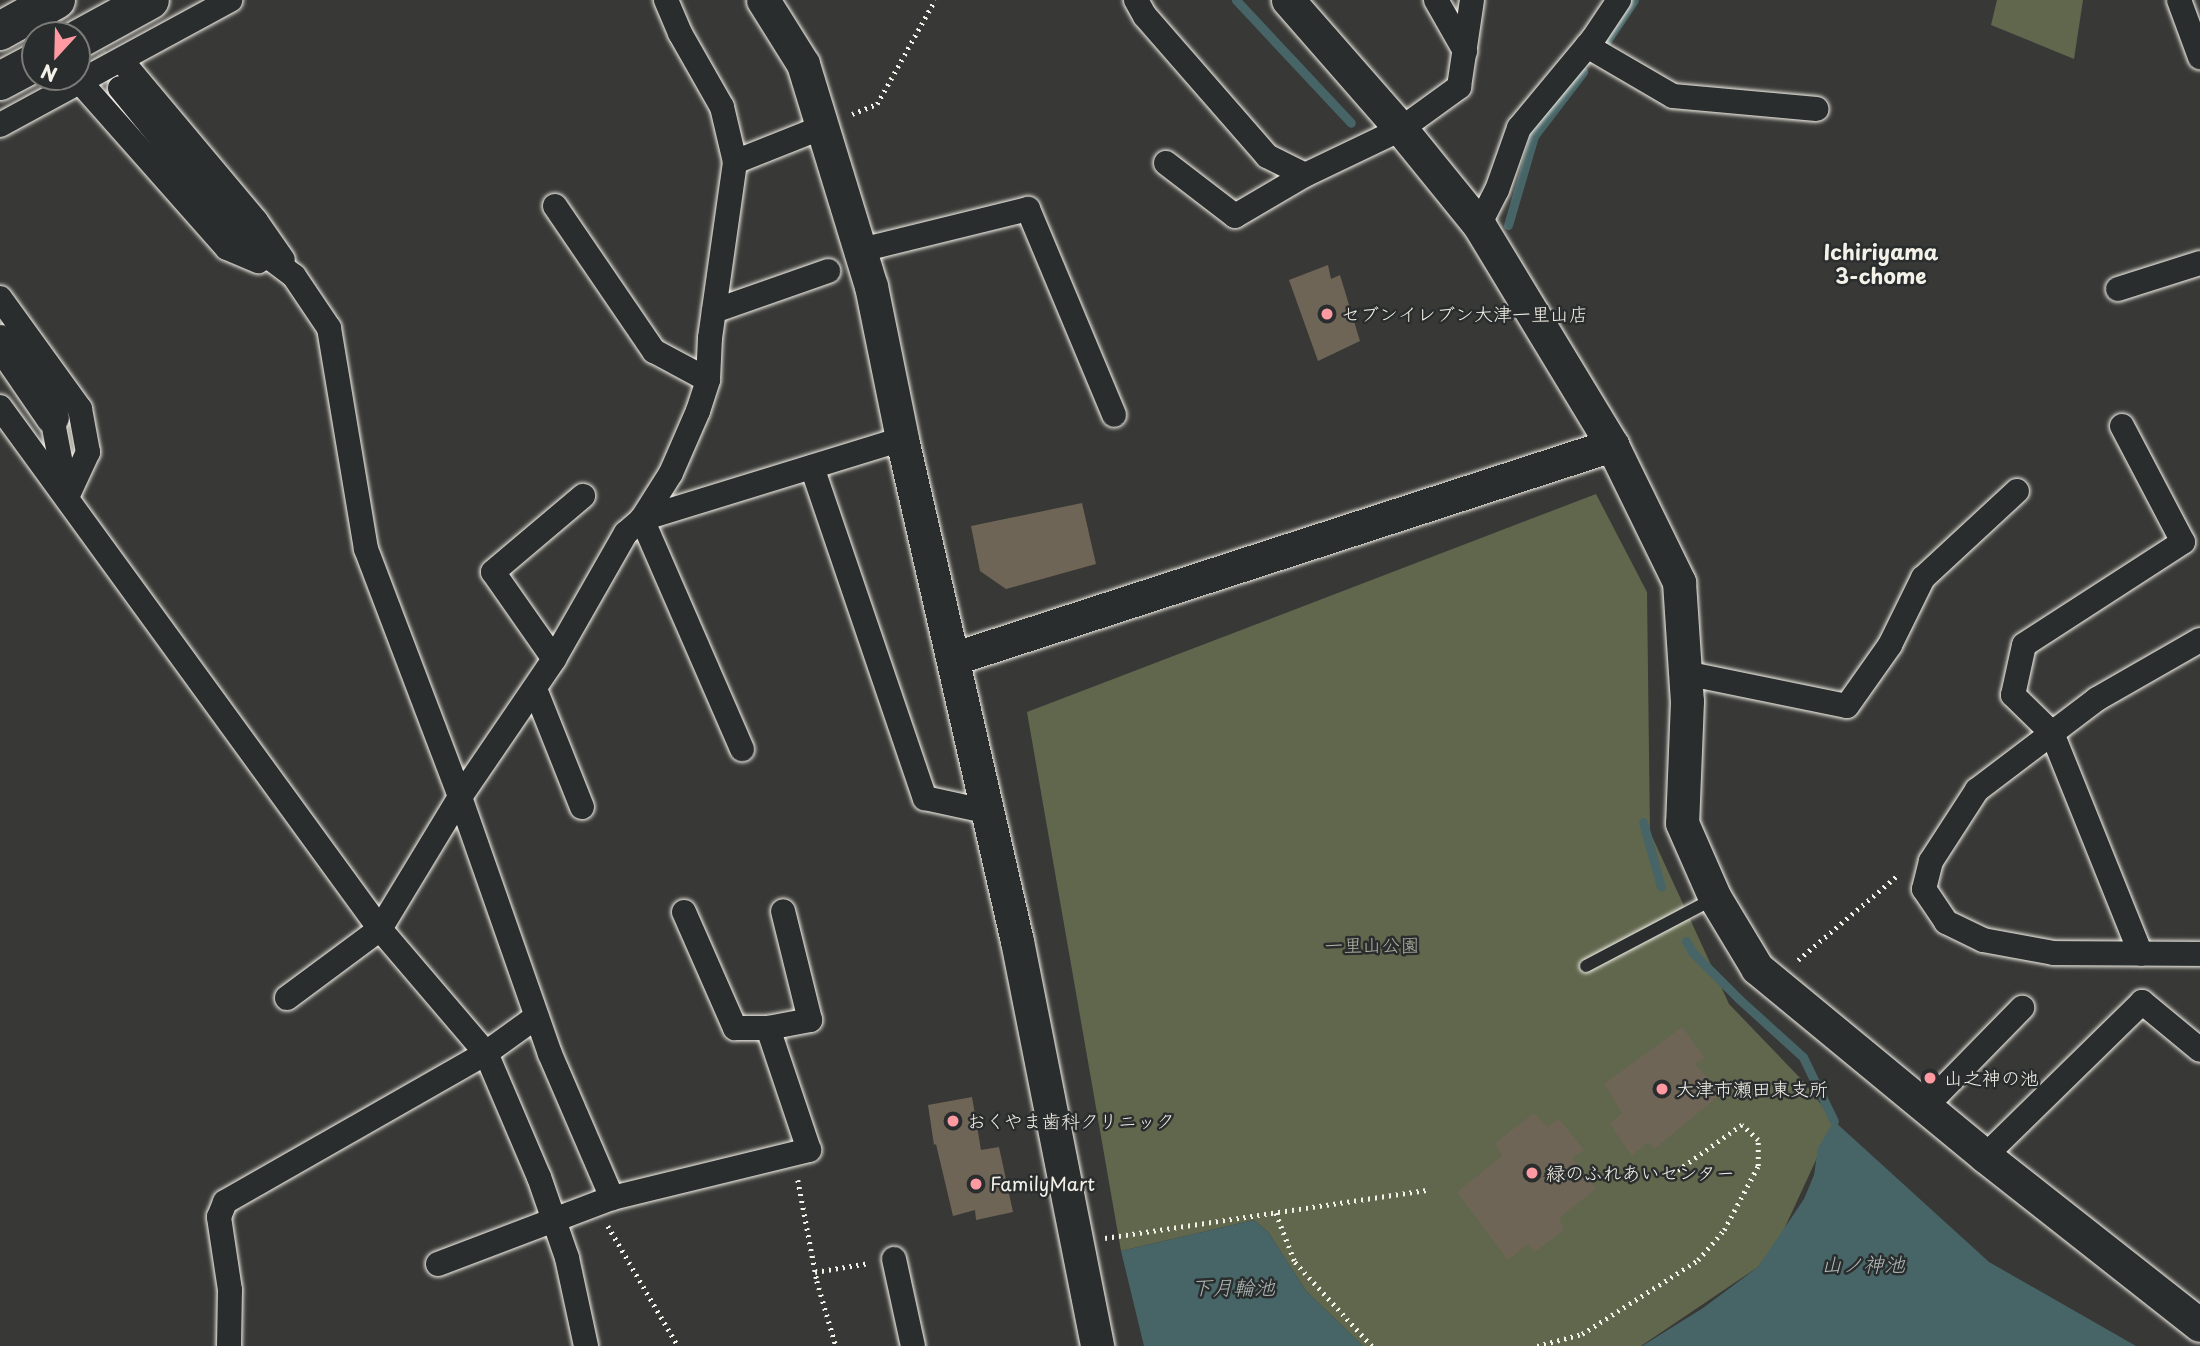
<!DOCTYPE html>
<meta charset="utf-8">
<style>
body{margin:0}
#map{position:relative;width:2200px;height:1346px;overflow:hidden;background:#383836;font-family:"Playpen Sans","Klee One",sans-serif}
div>[style]{position:absolute}
.green>*{inset:0;background:#60674d}
.water>*{inset:0;background:#476567}
.stream>*{height:9px;margin:-4.5px;padding:0 4.5px;transform-origin:4.5px;border-radius:4.5px;background:#476567}
.building>*{inset:0;background:#6f6556}
.street-tunnel>*{height:24px;margin-top:-12px;transform-origin:0;background:repeating-linear-gradient(90deg,#545451 0 24px,transparent 0 36px)}
.path>*{height:4.5px;margin-top:-2.25px;transform-origin:0;background:repeating-linear-gradient(90deg,#f4f1e8 0 2px,transparent 0 7px)}
.roads{filter:drop-shadow(0 0 2px #f4f1e8) drop-shadow(0 0 2px #f4f1e8)}
.lane>*{height:12px;margin:-6px;padding:0 6px;transform-origin:6px;border-radius:6px;background:#2a2d2e}
.street>*{height:24px;margin:-12px;padding:0 12px;transform-origin:12px;border-radius:12px;background:#2a2d2e}
.secondary>*{height:33px;margin:-16.5px;padding:0 16.5px;transform-origin:16.5px;border-radius:16.5px;background:#2a2d2e}
.highway>*{height:38px;margin:-19px;padding:0 19px;transform-origin:19px;border-radius:19px;background:#2a2d2e}
.bridges{filter:drop-shadow(0 0 2px #f4f1e8) drop-shadow(0 0 2px #f4f1e8)}
.highway-bridge>*{height:38px;margin:-19px;padding:0 19px;transform-origin:19px;border-radius:19px;background:#2a2d2e}
.dots>*{width:19px;height:19px;translate:-50% -50%;box-sizing:border-box;border:4px solid #2a2d2e;border-radius:50%}
span{translate:-50% -50%;white-space:nowrap;text-align:center;line-height:1.15;-webkit-text-stroke:5px #2a2d2e;paint-order:stroke}
.poi-label{font-size:19px;color:#f4f1e8}
.left{translate:0 -50%;text-align:left}
.park-label{font-size:19px;color:#b1b3a2}
.neighbourhood-label{font-size:21px;color:#f4f1e8;font-weight:700}
.water-label{font-size:21px;color:#afb9b4;font-style:italic}
.north{position:absolute;left:21px;top:21px;width:70px;height:70px;box-sizing:border-box;background:#2a2d2e;border:2px solid #7b7b78;border-radius:50%;rotate:202deg;font-size:19px;font-weight:700;line-height:28px;text-align:center;color:#f4f1e8}
.north::after{content:'';display:block;margin:auto;width:24px;height:32px;background:#ff9aa2;clip-path:polygon(50% 0,100% 100%,50% 72%,0 100%)}
</style>
<div id="map">
<div class="green">
<i style="clip-path:polygon(1997px 0,2083px 0,2074px 59px,1991px 25px)"></i>
<i style="clip-path:polygon(1596px 494px,1647px 592px,1650px 832px,1729px 1004px,1803px 1081px,1834px 1121px,1780px 1238px,1758px 1267px,1641px 1346px,1363px 1346px,1306px 1291px,1268px 1232px,1254px 1220px,1121px 1251px,1027px 712px)"></i>
</div>
<div class="water">
<i style="clip-path:polygon(1834px 1121px,1989px 1262px,2136px 1346px,1642px 1346px,1703px 1308px,1758px 1267px,1804px 1199px,1814px 1175px,1818px 1148px)"></i>
<i style="clip-path:polygon(1254px 1220px,1268px 1232px,1306px 1291px,1363px 1346px,1144px 1346px,1121px 1251px)"></i>
</div>
<div class="stream">
<i style="left:1236px;top:0;width:168px;rotate:46.9deg"></i>
<i style="left:1606px;top:42px;width:50px;rotate:-56.3deg"></i>
<i style="left:1508px;top:225px;width:93px;rotate:-73.7deg"></i>
<i style="left:1534px;top:136px;width:81px;rotate:-52.6deg"></i>
<i style="left:1643px;top:822px;width:67px;rotate:74.5deg"></i>
<i style="left:1686px;top:941px;width:13px;rotate:61deg"></i>
<i style="left:1692px;top:952px;width:66px;rotate:45deg"></i>
<i style="left:1739px;top:999px;width:86px;rotate:42.2deg"></i>
<i style="left:1803px;top:1057px;width:71px;rotate:64.2deg"></i>
</div>
<div class="building">
<i style="clip-path:polygon(1328px 265px,1331px 279px,1340px 275px,1360px 341px,1318px 361px,1289px 280px)"></i>
<i style="clip-path:polygon(1082px 503px,1096px 564px,1006px 589px,980px 571px,971px 526px)"></i>
<i style="clip-path:polygon(1682px 1027px,1705px 1058px,1695px 1064px,1721px 1094px,1654px 1149px,1648px 1142px,1632px 1156px,1610px 1124px,1622px 1113px,1604px 1084px)"></i>
<i style="clip-path:polygon(972px 1097px,981px 1150px,999px 1147px,1013px 1212px,976px 1220px,975px 1210px,953px 1216px,936px 1144px,934px 1145px,928px 1105px)"></i>
<i style="clip-path:polygon(1534px 1113px,1547px 1127px,1559px 1119px,1584px 1150px,1572px 1158px,1596px 1189px,1559px 1218px,1564px 1230px,1535px 1252px,1528px 1244px,1508px 1260px,1457px 1192px,1502px 1156px,1495px 1143px)"></i>
</div>
<div class="street-tunnel">
<i style="left:51px;top:0;width:108px;rotate:52.2deg"></i>
</div>
<div class="path">
<i style="left:852px;top:114px;width:27px;rotate:-22deg"></i>
<i style="left:877px;top:104px;width:119px;rotate:-60.9deg"></i>
<i style="left:1798px;top:960px;width:131px;rotate:-40.4deg"></i>
<i style="left:798px;top:1180px;width:103px;rotate:79.3deg"></i>
<i style="left:817px;top:1281px;width:68px;rotate:73.7deg"></i>
<i style="left:1276px;top:1213px;width:53px;rotate:68.8deg"></i>
<i style="left:1295px;top:1262px;width:114px;rotate:47.5deg"></i>
<i style="left:608px;top:1226px;width:139px;rotate:59.7deg"></i>
<i style="left:1105px;top:1238px;width:325px;rotate:-8.5deg"></i>
<i style="left:815px;top:1272px;width:55px;rotate:-9.5deg"></i>
<i style="left:1537px;top:1346px;width:47px;rotate:-14.9deg"></i>
<i style="left:1582px;top:1334px;width:138px;rotate:-32.5deg"></i>
<i style="left:1698px;top:1260px;width:40px;rotate:-49deg"></i>
<i style="left:1724px;top:1230px;width:72px;rotate:-62deg"></i>
<i style="left:1758px;top:1166px;width:26px;rotate:-90deg"></i>
<i style="left:1758px;top:1140px;width:22px;rotate:-137deg"></i>
<i style="left:1742px;top:1125px;width:90px;rotate:144.5deg"></i>
</div>
<div class="roads">
<div class="lane">
<i style="left:1586px;top:966px;width:146px;rotate:-27.8deg"></i>
</div>
<div class="street">
<i style="left:1136px;top:0;width:18px;rotate:61deg"></i>
<i style="left:1145px;top:16px;width:186px;rotate:48.9deg"></i>
<i style="left:1267px;top:156px;width:42px;rotate:26.6deg"></i>
<i style="left:1305px;top:175px;width:106px;rotate:-25.6deg"></i>
<i style="left:1401px;top:129px;width:72px;rotate:-35.9deg"></i>
<i style="left:1459px;top:87px;width:88px;rotate:-81.5deg"></i>
<i style="left:1436px;top:0;width:59px;rotate:60.4deg"></i>
<i style="left:2179px;top:0;width:61px;rotate:69.8deg"></i>
<i style="left:1587px;top:46px;width:99px;rotate:30.2deg"></i>
<i style="left:1673px;top:96px;width:144px;rotate:5.2deg"></i>
<i style="left:121px;top:60px;width:210px;rotate:50deg"></i>
<i style="left:256px;top:221px;width:47px;rotate:55.3deg"></i>
<i style="left:81px;top:83px;width:220px;rotate:48.5deg"></i>
<i style="left:227px;top:248px;width:34px;rotate:23deg"></i>
<i style="left:120px;top:88px;width:193px;rotate:50.7deg"></i>
<i style="left:242px;top:237px;width:65px;rotate:36.9deg"></i>
<i style="left:294px;top:276px;width:63px;rotate:56.1deg"></i>
<i style="left:329px;top:328px;width:224px;rotate:80.5deg"></i>
<i style="left:366px;top:549px;width:265px;rotate:69.2deg"></i>
<i style="left:460px;top:797px;width:272px;rotate:70.7deg"></i>
<i style="left:550px;top:1054px;width:157px;rotate:66.7deg"></i>
<i style="left:612px;top:1198px;width:203px;rotate:-13.7deg"></i>
<i style="left:809px;top:1150px;width:129px;rotate:-108.6deg"></i>
<i style="left:768px;top:1028px;width:43px;rotate:-10.8deg"></i>
<i style="left:810px;top:1020px;width:112px;rotate:-103.9deg"></i>
<i style="left:0;top:125px;width:262px;rotate:-28.5deg"></i>
<i style="left:735px;top:162px;width:95px;rotate:-21.7deg"></i>
<i style="left:1166px;top:163px;width:87px;rotate:37.5deg"></i>
<i style="left:1235px;top:216px;width:81px;rotate:-30.4deg"></i>
<i style="left:555px;top:206px;width:176px;rotate:55.7deg"></i>
<i style="left:654px;top:351px;width:61px;rotate:28.2deg"></i>
<i style="left:1479px;top:225px;width:39px;rotate:-63deg"></i>
<i style="left:1497px;top:190px;width:66px;rotate:-70.5deg"></i>
<i style="left:1519px;top:128px;width:116px;rotate:-50.3deg"></i>
<i style="left:1593px;top:39px;width:47px;rotate:-56.3deg"></i>
<i style="left:861px;top:250px;width:172px;rotate:-13.8deg"></i>
<i style="left:1028px;top:209px;width:223px;rotate:67.3deg"></i>
<i style="left:2118px;top:289px;width:86px;rotate:-17.6deg"></i>
<i style="left:0;top:298px;width:137px;rotate:54.2deg"></i>
<i style="left:80px;top:409px;width:44px;rotate:79.5deg"></i>
<i style="left:88px;top:452px;width:50px;rotate:115deg"></i>
<i style="left:714px;top:311px;width:121px;rotate:-19.3deg"></i>
<i style="left:0;top:407px;width:646px;rotate:53.95deg"></i>
<i style="left:380px;top:929px;width:163px;rotate:49.5deg"></i>
<i style="left:486px;top:1053px;width:135px;rotate:66.9deg"></i>
<i style="left:539px;top:1177px;width:86px;rotate:70.9deg"></i>
<i style="left:567px;top:1258px;width:90px;rotate:77.8deg"></i>
<i style="left:52px;top:417px;width:74px;rotate:79.1deg"></i>
<i style="left:2122px;top:426px;width:131px;rotate:62.3deg"></i>
<i style="left:2183px;top:542px;width:189px;rotate:147.1deg"></i>
<i style="left:2024px;top:645px;width:51px;rotate:102.4deg"></i>
<i style="left:2013px;top:695px;width:54px;rotate:44.3deg"></i>
<i style="left:2052px;top:733px;width:238px;rotate:68.1deg"></i>
<i style="left:812px;top:467px;width:350px;rotate:71.2deg"></i>
<i style="left:925px;top:798px;width:66px;rotate:12.3deg"></i>
<i style="left:642px;top:519px;width:272px;rotate:-17.1deg"></i>
<i style="left:642px;top:519px;width:251px;rotate:66.5deg"></i>
<i style="left:2200px;top:640px;width:119px;rotate:150.2deg"></i>
<i style="left:2097px;top:699px;width:151px;rotate:142.8deg"></i>
<i style="left:1977px;top:790px;width:85px;rotate:122.9deg"></i>
<i style="left:1931px;top:861px;width:29px;rotate:104deg"></i>
<i style="left:1924px;top:889px;width:40px;rotate:56deg"></i>
<i style="left:1946px;top:922px;width:41px;rotate:25.9deg"></i>
<i style="left:1983px;top:940px;width:72px;rotate:10.4deg"></i>
<i style="left:2054px;top:953px;width:146px;rotate:0.4deg"></i>
<i style="left:554px;top:659px;width:106px;rotate:-125deg"></i>
<i style="left:493px;top:572px;width:118px;rotate:-40.2deg"></i>
<i style="left:1685px;top:673px;width:165px;rotate:11.5deg"></i>
<i style="left:1847px;top:706px;width:75px;rotate:-54.8deg"></i>
<i style="left:1890px;top:645px;width:75px;rotate:-63.8deg"></i>
<i style="left:1923px;top:578px;width:128px;rotate:-42.8deg"></i>
<i style="left:535px;top:689px;width:127px;rotate:68.3deg"></i>
<i style="left:684px;top:912px;width:127px;rotate:66.3deg"></i>
<i style="left:735px;top:1028px;width:33px"></i>
<i style="left:287px;top:998px;width:116px;rotate:-36.6deg"></i>
<i style="left:380px;top:929px;width:154px;rotate:-58.8deg"></i>
<i style="left:460px;top:797px;width:167px;rotate:-55.7deg"></i>
<i style="left:554px;top:659px;width:145px;rotate:-60.3deg"></i>
<i style="left:626px;top:533px;width:21px;rotate:-41deg"></i>
<i style="left:642px;top:519px;width:54px;rotate:-57.8deg"></i>
<i style="left:671px;top:473px;width:68px;rotate:-66.5deg"></i>
<i style="left:698px;top:411px;width:33px;rotate:-72deg"></i>
<i style="left:708px;top:380px;width:42px;rotate:-87.3deg"></i>
<i style="left:710px;top:338px;width:178px;rotate:-81.9deg"></i>
<i style="left:735px;top:162px;width:57px;rotate:-103.3deg"></i>
<i style="left:722px;top:107px;width:85px;rotate:-119.6deg"></i>
<i style="left:680px;top:33px;width:36px;rotate:-113deg"></i>
<i style="left:1925px;top:1107px;width:139px;rotate:-45.6deg"></i>
<i style="left:1985px;top:1156px;width:220px;rotate:-44.4deg"></i>
<i style="left:2142px;top:1002px;width:75px;rotate:39.6deg"></i>
<i style="left:894px;top:1259px;width:89px;rotate:77.7deg"></i>
<i style="left:438px;top:1264px;width:186px;rotate:-20.8deg"></i>
<i style="left:229px;top:1346px;width:56px;rotate:-89deg"></i>
<i style="left:230px;top:1290px;width:74px;rotate:-98.6deg"></i>
<i style="left:219px;top:1217px;width:16px;rotate:-68deg"></i>
<i style="left:225px;top:1202px;width:301px;rotate:-29.7deg"></i>
<i style="left:486px;top:1053px;width:62px;rotate:-35.8deg"></i>
</div>
<div class="secondary">
<i style="left:763px;top:0;width:75px;rotate:58deg"></i>
<i style="left:803px;top:64px;width:232px;rotate:73deg"></i>
<i style="left:871px;top:286px;width:156px;rotate:78.5deg"></i>
<i style="left:902px;top:439px;width:515px;rotate:77.1deg"></i>
<i style="left:1017px;top:941px;width:413px;rotate:78.8deg"></i>
<i style="left:1288px;top:0;width:171px;rotate:48.8deg"></i>
<i style="left:1401px;top:129px;width:124px;rotate:50.9deg"></i>
<i style="left:1479px;top:225px;width:257px;rotate:58.8deg"></i>
<i style="left:1612px;top:445px;width:153px;rotate:63.9deg"></i>
<i style="left:1679px;top:582px;width:119px;rotate:86.2deg"></i>
<i style="left:1687px;top:701px;width:122px;rotate:92.3deg"></i>
<i style="left:1682px;top:823px;width:82px;rotate:66.3deg"></i>
<i style="left:1715px;top:898px;width:82px;rotate:59deg"></i>
<i style="left:1757px;top:968px;width:296px;rotate:39.5deg"></i>
<i style="left:1985px;top:1156px;width:273px;rotate:38.2deg"></i>
<i style="left:0;top:341px;width:92px;rotate:55.6deg"></i>
<i style="left:955px;top:658px;width:691px;rotate:-17.96deg"></i>
</div>
<div class="highway">
<i style="left:0;top:81px;width:40px;rotate:-28deg"></i>
</div>
</div>
<div class="bridges">
<div class="highway-bridge">
<i style="left:0;top:31px;width:64px;rotate:-29deg"></i>
<i style="left:77px;top:40px;width:83px;rotate:-28.7deg"></i>
</div>
</div>
<div class="dots">
<i style="left:1327px;top:314px;background:#ff9aa2"></i>
<i style="left:1930px;top:1078px;background:#ff9aa2"></i>
<i style="left:1662px;top:1089px;background:#ff9aa2"></i>
<i style="left:953px;top:1121px;background:#ff9aa2"></i>
<i style="left:1532px;top:1173px;background:#ff9aa2"></i>
<i style="left:976px;top:1184px;background:#ff9aa2"></i>
</div>
<div class="poi-label">
<span class="left" style="left:1341px;top:314px">セブンイレブン大津一里山店</span>
<span class="left" style="left:1944px;top:1078px">山之神の池</span>
<span class="left" style="left:1676px;top:1089px">大津市瀬田東支所</span>
<span class="left" style="left:967px;top:1121px">おくやま歯科クリニック</span>
<span class="left" style="left:1546px;top:1173px">緑のふれあいセンター</span>
<span class="left" style="left:990px;top:1184px">FamilyMart</span>
</div>
<div class="park-label">
<span style="left:1372px;top:945px">一里山公園</span>
</div>
<div class="neighbourhood-label">
<span style="left:1881px;top:263px">Ichiriyama<br>3-chome</span>
</div>
<div class="water-label">
<span style="left:1863px;top:1263px">山ノ神池</span>
<span style="left:1233px;top:1286px">下月輪池</span>
</div>
<div class="north">N</div>
</div>
